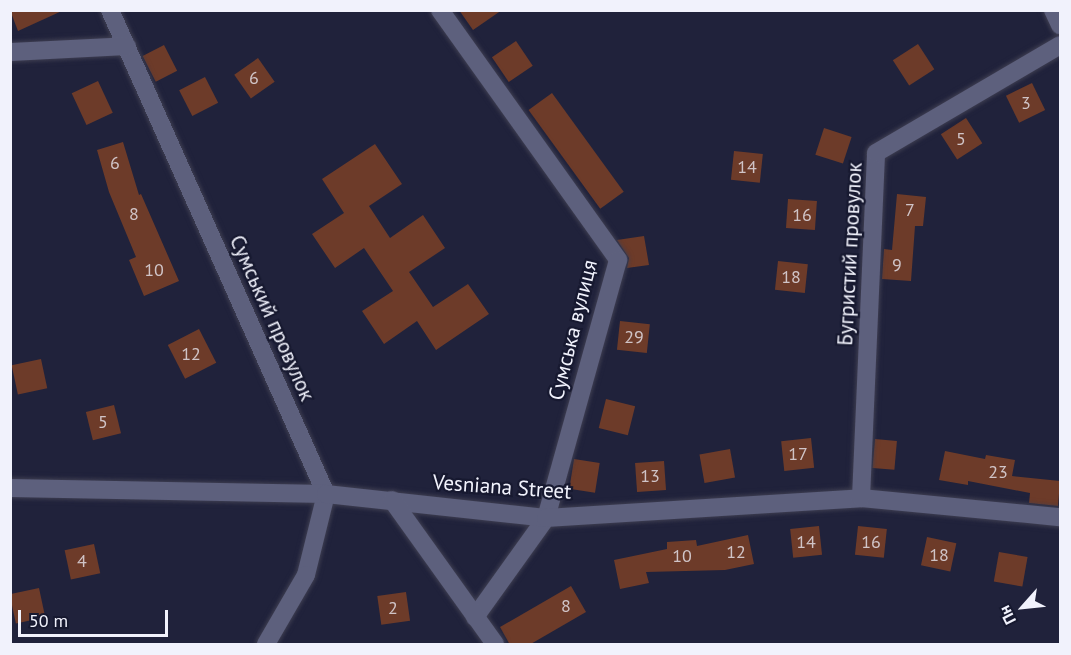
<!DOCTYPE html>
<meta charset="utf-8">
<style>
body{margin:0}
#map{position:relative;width:1071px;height:655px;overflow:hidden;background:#20223b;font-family:"PT Sans",sans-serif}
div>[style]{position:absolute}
.building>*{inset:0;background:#6d3b29;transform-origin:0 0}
.roads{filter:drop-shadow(0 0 2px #3e3e51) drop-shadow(0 0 2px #3e3e51)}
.minor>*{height:18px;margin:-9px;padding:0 9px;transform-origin:9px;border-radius:9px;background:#5d607d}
span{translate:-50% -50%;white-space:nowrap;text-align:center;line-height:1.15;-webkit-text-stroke:4.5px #171930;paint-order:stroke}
.number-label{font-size:18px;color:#d0c4c7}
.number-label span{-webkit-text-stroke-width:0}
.street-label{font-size:21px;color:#f1f2fc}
.frame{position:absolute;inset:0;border:12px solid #f1f2fc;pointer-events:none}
.north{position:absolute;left:993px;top:577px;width:60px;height:60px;-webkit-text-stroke:4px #171930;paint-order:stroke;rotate:243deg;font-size:16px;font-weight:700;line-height:24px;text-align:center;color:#f1f2fc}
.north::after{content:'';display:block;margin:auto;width:21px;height:27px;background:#f1f2fc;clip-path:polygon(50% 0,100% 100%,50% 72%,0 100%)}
.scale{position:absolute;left:18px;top:610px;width:150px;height:27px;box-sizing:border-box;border:3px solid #f1f2fc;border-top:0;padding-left:8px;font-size:18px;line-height:21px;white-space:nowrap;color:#f1f2fc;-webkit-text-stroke:4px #171930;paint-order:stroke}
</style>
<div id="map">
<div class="building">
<i style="clip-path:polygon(10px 10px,64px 10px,18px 31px)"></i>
<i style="clip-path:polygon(459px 10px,502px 10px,473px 30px)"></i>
<i style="left:516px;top:41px;width:30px;height:29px;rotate:56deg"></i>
<i style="left:918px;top:44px;width:30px;height:30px;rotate:57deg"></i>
<i style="left:164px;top:45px;width:29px;height:24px;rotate:63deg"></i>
<i style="left:258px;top:58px;width:29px;height:29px;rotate:55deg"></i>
<i style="left:205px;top:77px;width:29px;height:29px;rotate:63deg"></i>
<i style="left:98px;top:81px;width:35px;height:29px;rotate:65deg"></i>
<i style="left:1032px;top:83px;width:30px;height:29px;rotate:64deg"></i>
<i style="left:552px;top:93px;width:122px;height:29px;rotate:54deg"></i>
<i style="left:966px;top:118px;width:30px;height:30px;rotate:57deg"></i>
<i style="left:824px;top:128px;width:29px;height:28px;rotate:18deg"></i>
<i style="clip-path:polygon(123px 142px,139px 195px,141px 194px,179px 281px,144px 296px,129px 260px,136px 257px,109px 192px,97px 150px)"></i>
<i style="clip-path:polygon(375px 144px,402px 184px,369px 206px,390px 238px,423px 215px,445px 248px,409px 272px,433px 307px,468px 284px,489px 314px,436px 350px,417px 321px,384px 344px,362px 311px,393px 291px,364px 248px,335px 268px,312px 234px,344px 213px,322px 179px)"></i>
<i style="left:734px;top:151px;width:29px;height:29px;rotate:6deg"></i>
<i style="clip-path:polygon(897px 194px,926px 197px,923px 226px,915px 226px,911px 281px,882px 279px,884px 249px,892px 250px)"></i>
<i style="left:788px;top:199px;width:29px;height:29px;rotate:4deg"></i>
<i style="clip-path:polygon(644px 236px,649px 265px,627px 268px,629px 258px,617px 240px)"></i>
<i style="left:778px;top:261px;width:30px;height:29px;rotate:6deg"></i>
<i style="left:620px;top:321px;width:30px;height:29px;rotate:6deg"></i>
<i style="left:199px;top:329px;width:38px;height:35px;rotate:63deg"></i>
<i style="left:41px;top:359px;width:30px;height:30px;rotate:78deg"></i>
<i style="left:606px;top:399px;width:30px;height:30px;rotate:14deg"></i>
<i style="left:114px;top:405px;width:29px;height:29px;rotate:76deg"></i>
<i style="left:811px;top:438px;width:30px;height:30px;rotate:84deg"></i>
<i style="left:875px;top:439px;width:22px;height:29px;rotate:5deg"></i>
<i style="left:730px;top:449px;width:29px;height:31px;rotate:80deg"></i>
<i style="clip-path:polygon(945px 451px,985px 459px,986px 455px,1015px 460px,1012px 476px,1060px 481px,1058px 506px,1029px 503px,1030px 493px,968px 481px,968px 485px,939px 480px)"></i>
<i style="left:574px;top:459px;width:26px;height:30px;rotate:9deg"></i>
<i style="left:664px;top:461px;width:29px;height:29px;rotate:86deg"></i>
<i style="left:819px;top:526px;width:29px;height:29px;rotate:84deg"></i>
<i style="left:858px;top:526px;width:29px;height:29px;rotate:6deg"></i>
<i style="clip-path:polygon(748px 535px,754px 564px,725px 570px,646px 572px,649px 583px,620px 589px,614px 560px,667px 549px,667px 542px,696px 540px,697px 546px)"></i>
<i style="left:927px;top:537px;width:30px;height:29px;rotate:12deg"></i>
<i style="left:94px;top:544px;width:30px;height:30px;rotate:78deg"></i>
<i style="left:999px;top:552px;width:29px;height:30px;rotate:10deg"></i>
<i style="clip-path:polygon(571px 586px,586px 612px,529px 645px,510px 645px,500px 627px)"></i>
<i style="left:39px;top:588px;width:30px;height:30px;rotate:78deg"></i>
<i style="left:406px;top:592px;width:29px;height:29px;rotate:82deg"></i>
</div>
<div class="roads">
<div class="minor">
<i style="left:110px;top:10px;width:530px;rotate:65.95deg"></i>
<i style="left:326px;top:494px;width:83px;rotate:103.9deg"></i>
<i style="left:306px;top:575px;width:80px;rotate:120.1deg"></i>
<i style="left:440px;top:10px;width:307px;rotate:54.5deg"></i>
<i style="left:618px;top:260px;width:268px;rotate:105.6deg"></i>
<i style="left:546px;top:518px;width:122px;rotate:125.6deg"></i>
<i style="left:1053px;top:10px;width:17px;rotate:65deg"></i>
<i style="left:10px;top:52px;width:117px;rotate:-2.9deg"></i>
<i style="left:10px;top:488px;width:316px;rotate:1.1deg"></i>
<i style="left:326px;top:494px;width:221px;rotate:6.2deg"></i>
<i style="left:546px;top:518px;width:316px;rotate:-3.6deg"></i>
<i style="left:861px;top:498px;width:200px;rotate:5.5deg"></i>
<i style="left:861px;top:498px;width:345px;rotate:-87.5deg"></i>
<i style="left:876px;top:153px;width:213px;rotate:-30.4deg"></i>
<i style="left:392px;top:500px;width:177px;rotate:54.4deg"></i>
</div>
</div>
<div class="number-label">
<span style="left:254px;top:78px">6</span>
<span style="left:1026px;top:103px">3</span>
<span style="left:961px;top:139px">5</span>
<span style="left:115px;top:163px">6</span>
<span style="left:747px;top:167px">14</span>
<span style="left:910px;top:210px">7</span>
<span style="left:134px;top:214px">8</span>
<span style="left:802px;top:215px">16</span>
<span style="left:897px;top:265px">9</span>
<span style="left:154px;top:270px">10</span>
<span style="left:791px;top:277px">18</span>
<span style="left:634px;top:337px">29</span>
<span style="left:191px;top:354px">12</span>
<span style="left:103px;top:422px">5</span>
<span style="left:798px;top:454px">17</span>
<span style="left:998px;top:472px">23</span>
<span style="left:650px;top:476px">13</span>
<span style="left:806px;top:542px">14</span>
<span style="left:871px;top:542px">16</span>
<span style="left:736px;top:552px">12</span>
<span style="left:939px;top:555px">18</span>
<span style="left:682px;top:556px">10</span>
<span style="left:82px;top:561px">4</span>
<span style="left:566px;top:606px">8</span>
<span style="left:393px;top:608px">2</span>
</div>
<div class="street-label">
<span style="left:850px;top:254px;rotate:-87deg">Бугристий провулок</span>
<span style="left:272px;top:318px;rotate:66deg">Сумський провулок</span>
<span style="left:573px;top:330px;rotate:-76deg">Сумська вулиця</span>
<span style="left:502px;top:487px;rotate:4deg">Vesniana Street</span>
</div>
<div class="frame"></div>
<div class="north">Пн</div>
<div class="scale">50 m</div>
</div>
